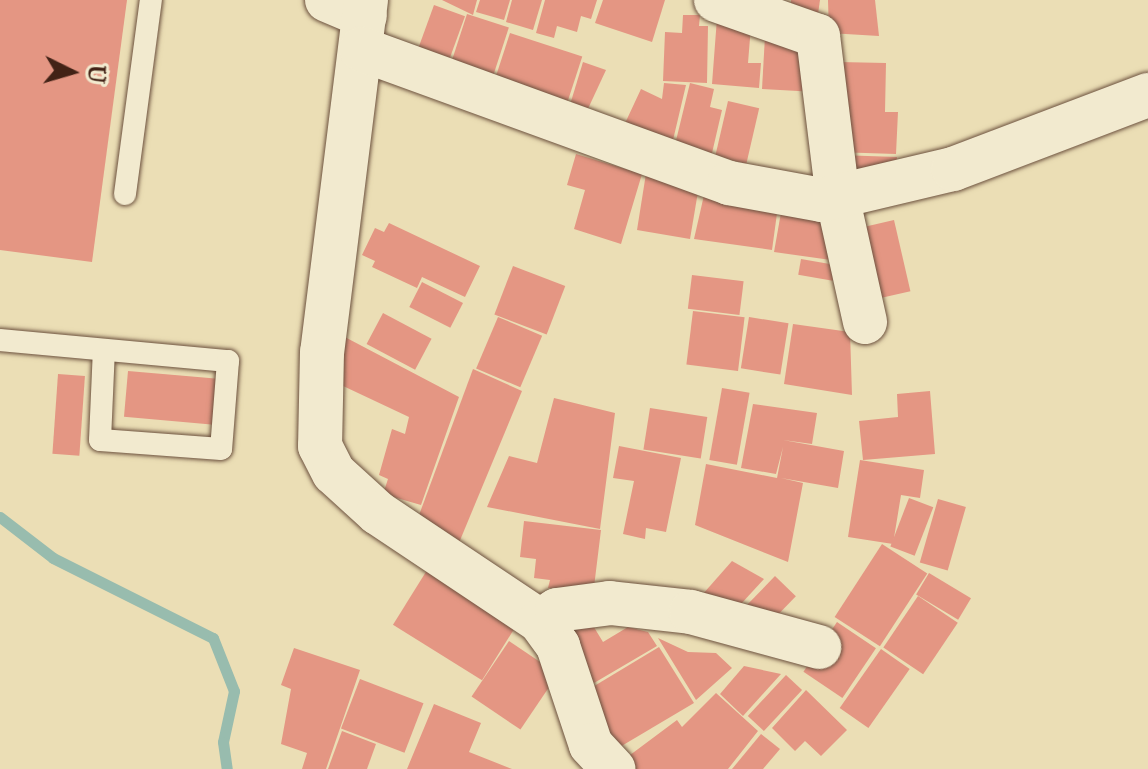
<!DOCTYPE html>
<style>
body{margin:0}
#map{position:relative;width:1148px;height:769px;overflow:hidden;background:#ebdeb5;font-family:"IM FELL Double Pica",serif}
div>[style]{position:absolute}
.stream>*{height:11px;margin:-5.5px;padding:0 5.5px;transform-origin:5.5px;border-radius:5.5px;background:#98bcae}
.building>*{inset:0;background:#e49683;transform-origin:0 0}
.roads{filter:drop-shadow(0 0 2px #6c513e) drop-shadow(0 0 2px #6c513e)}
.service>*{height:22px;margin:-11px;padding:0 11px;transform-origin:11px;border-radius:11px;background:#f2eacf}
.minor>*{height:44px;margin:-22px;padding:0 22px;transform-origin:22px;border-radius:22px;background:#f2eacf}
span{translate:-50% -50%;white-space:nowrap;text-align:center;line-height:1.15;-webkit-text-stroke:6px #f2eacf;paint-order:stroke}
.north{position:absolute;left:32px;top:32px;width:80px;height:80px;-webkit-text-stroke:6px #f2eacf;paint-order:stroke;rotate:95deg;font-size:22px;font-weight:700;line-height:32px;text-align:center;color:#422216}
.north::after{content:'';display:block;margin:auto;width:28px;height:36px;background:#422216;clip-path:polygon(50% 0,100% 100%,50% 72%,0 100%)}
</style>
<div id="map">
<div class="stream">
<i style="left:0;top:517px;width:67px;rotate:37.7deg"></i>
<i style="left:53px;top:558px;width:179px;rotate:26.6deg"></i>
<i style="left:213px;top:638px;width:57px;rotate:68.4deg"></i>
<i style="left:234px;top:691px;width:52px;rotate:102.2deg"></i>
<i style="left:223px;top:742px;width:27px;rotate:82deg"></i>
</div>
<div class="building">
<i style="clip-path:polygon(0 0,127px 0,92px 262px,0 250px)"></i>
<i style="clip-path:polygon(442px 0,477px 0,473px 15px)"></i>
<i style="clip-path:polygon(480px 0,510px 0,504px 20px,476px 12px)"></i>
<i style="clip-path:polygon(512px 0,542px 0,533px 30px,506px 22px)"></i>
<i style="clip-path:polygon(545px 0,597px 0,591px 19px,581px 16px,577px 32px,557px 26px,554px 38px,536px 33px)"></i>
<i style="clip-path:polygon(603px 0,665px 0,652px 42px,595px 23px)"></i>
<i style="clip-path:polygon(791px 0,820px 0,816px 28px,791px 22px)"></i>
<i style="clip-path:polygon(828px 0,875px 0,879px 36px,829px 33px)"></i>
<i style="left:434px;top:5px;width:33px;height:51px;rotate:20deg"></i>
<i style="left:467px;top:14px;width:44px;height:51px;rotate:18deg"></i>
<i style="clip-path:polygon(683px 15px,700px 15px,699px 26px,708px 26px,707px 83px,663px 81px,665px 32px,682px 33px)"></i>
<i style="clip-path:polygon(717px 18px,751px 26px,748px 63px,761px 63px,759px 88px,712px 84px)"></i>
<i style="left:510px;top:33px;width:76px;height:55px;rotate:18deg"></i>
<i style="clip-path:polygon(765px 36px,803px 39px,816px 92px,762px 89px)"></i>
<i style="clip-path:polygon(583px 62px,606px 70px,586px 113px,569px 108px)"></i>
<i style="clip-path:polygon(839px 62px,886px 63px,885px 112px,898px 112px,896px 154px,835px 152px)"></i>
<i style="clip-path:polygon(664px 83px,686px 85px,669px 157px,620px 134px,641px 89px,662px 99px)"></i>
<i style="clip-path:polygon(690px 83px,714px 89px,710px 107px,722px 110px,709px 166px,672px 157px)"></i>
<i style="left:728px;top:101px;width:32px;height:57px;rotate:13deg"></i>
<i style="clip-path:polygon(576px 154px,642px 174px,621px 244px,574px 229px,585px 190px,567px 185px)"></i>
<i style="left:838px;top:155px;width:59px;height:26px;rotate:2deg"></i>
<i style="clip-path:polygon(648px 161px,700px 180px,690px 239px,637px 230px)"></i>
<i style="clip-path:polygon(707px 182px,778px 206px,772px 250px,694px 239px)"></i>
<i style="clip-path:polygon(782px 207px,832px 214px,838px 261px,774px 252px)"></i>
<i style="left:894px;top:220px;width:73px;height:42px;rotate:77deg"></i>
<i style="clip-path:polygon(389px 223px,480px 266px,465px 297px,422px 277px,417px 288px,372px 267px,375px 261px,362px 255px,375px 228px,384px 232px)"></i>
<i style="left:801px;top:259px;width:35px;height:16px;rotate:10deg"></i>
<i style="left:513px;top:266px;width:56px;height:52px;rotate:21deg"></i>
<i style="left:692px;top:275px;width:52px;height:34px;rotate:7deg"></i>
<i style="left:422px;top:282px;width:46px;height:28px;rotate:27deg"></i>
<i style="left:693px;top:311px;width:52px;height:54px;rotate:7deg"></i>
<i style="left:383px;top:313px;width:55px;height:35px;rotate:28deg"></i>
<i style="left:498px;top:317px;width:48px;height:56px;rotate:23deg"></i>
<i style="left:749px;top:317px;width:40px;height:52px;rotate:9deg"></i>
<i style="clip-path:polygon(793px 324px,850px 332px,852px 395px,784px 384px)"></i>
<i style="clip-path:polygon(341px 335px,459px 397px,421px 505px,383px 494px,388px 479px,379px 475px,392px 429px,405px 434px,409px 417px,341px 385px)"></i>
<i style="clip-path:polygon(473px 369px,522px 391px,456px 550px,415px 526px)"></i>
<i style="left:128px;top:371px;width:96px;height:46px;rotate:5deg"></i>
<i style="left:58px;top:374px;width:27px;height:80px;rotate:4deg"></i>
<i style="left:722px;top:388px;width:28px;height:73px;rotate:10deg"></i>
<i style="clip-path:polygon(930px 391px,935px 454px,863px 460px,859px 421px,898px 417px,897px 394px)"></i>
<i style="clip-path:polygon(554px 398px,615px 413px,600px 529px,487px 507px,509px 456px,537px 463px)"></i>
<i style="clip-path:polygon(753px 404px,817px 413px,812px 444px,783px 440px,844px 451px,838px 488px,781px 478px,803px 483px,788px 562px,695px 525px,706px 464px,777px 478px,783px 447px,776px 474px,741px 468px)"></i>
<i style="left:650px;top:408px;width:58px;height:42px;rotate:9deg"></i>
<i style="clip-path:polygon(619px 446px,681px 458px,666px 532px,646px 528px,645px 539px,623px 534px,634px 481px,613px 478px)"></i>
<i style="clip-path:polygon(860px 460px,924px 470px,920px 498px,901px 495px,893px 544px,848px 537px)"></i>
<i style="left:909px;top:498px;width:26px;height:52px;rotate:21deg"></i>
<i style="left:938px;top:499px;width:29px;height:66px;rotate:16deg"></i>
<i style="clip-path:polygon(524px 521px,601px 530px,594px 587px,548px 588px,550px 580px,534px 578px,536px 559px,520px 557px)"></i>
<i style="left:882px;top:544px;width:54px;height:87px;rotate:33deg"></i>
<i style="clip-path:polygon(732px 561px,764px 579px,729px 617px,695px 603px)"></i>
<i style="left:429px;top:567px;width:105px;height:68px;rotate:32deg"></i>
<i style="left:929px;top:573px;width:49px;height:25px;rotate:31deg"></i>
<i style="left:775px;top:576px;width:29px;height:45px;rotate:44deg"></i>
<i style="left:918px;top:596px;width:48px;height:62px;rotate:34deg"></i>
<i style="clip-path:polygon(589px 619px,603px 642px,628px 627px,648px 632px,657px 646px,594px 683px,565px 634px)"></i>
<i style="left:837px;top:622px;width:47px;height:60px;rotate:34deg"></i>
<i style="clip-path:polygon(658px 638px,688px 652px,716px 653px,732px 668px,696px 700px)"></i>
<i style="left:509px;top:641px;width:59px;height:67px;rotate:34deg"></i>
<i style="clip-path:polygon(659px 647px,694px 703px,608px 754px,586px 691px)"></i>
<i style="clip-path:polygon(294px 648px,360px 670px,326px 769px,302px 769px,307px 753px,281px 744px,291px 689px,281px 685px)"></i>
<i style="left:881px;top:649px;width:35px;height:72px;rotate:35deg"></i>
<i style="clip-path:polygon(744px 666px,781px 674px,743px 716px,720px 694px)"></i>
<i style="left:786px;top:675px;width:22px;height:56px;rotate:43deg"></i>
<i style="left:360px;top:679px;width:68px;height:53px;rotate:21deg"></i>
<i style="clip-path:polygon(806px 690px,847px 730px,821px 756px,805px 741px,795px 751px,772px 728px)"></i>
<i style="clip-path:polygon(716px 693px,758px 731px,728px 769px,633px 769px,622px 761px,677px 720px,682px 727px)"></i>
<i style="clip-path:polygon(434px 704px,481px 723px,469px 752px,512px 769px,407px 769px)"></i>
<i style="clip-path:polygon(342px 731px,376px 744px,367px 769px,328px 769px)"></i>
<i style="clip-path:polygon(761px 734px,780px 749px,763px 769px,732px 769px)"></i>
</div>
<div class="roads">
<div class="service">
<i style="left:125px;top:194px;width:196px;rotate:-82.4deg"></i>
<i style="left:0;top:340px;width:229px;rotate:5.3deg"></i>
<i style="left:228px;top:361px;width:88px;rotate:94.5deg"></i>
<i style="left:221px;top:449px;width:121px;rotate:-175.7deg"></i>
<i style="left:100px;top:440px;width:90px;rotate:-87.5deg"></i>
</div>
<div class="minor">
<i style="left:327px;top:0;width:41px;rotate:22.8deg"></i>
<i style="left:366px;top:0;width:355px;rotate:97.1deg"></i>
<i style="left:322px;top:352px;width:94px;rotate:91.2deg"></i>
<i style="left:320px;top:446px;width:30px;rotate:63deg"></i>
<i style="left:334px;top:473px;width:59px;rotate:42.3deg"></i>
<i style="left:378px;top:513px;width:195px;rotate:33.7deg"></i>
<i style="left:540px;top:621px;width:31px;rotate:54deg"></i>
<i style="left:558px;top:646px;width:104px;rotate:71.6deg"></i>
<i style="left:591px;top:745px;width:33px;rotate:47deg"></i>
<i style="left:716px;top:0;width:108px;rotate:19.4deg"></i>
<i style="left:818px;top:36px;width:165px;rotate:83deg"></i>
<i style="left:838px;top:200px;width:125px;rotate:77.5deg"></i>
<i style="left:361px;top:49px;width:392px;rotate:20deg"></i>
<i style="left:729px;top:183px;width:95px;rotate:10.4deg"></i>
<i style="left:822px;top:200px;width:135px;rotate:-13.3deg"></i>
<i style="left:953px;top:169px;width:209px;rotate:-20.8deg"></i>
<i style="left:540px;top:621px;width:20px;rotate:-33deg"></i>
<i style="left:557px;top:610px;width:53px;rotate:-7.5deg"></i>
<i style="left:610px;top:603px;width:81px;rotate:6.3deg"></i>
<i style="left:691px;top:612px;width:133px;rotate:15.3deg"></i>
</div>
</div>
<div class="north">U</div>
</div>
